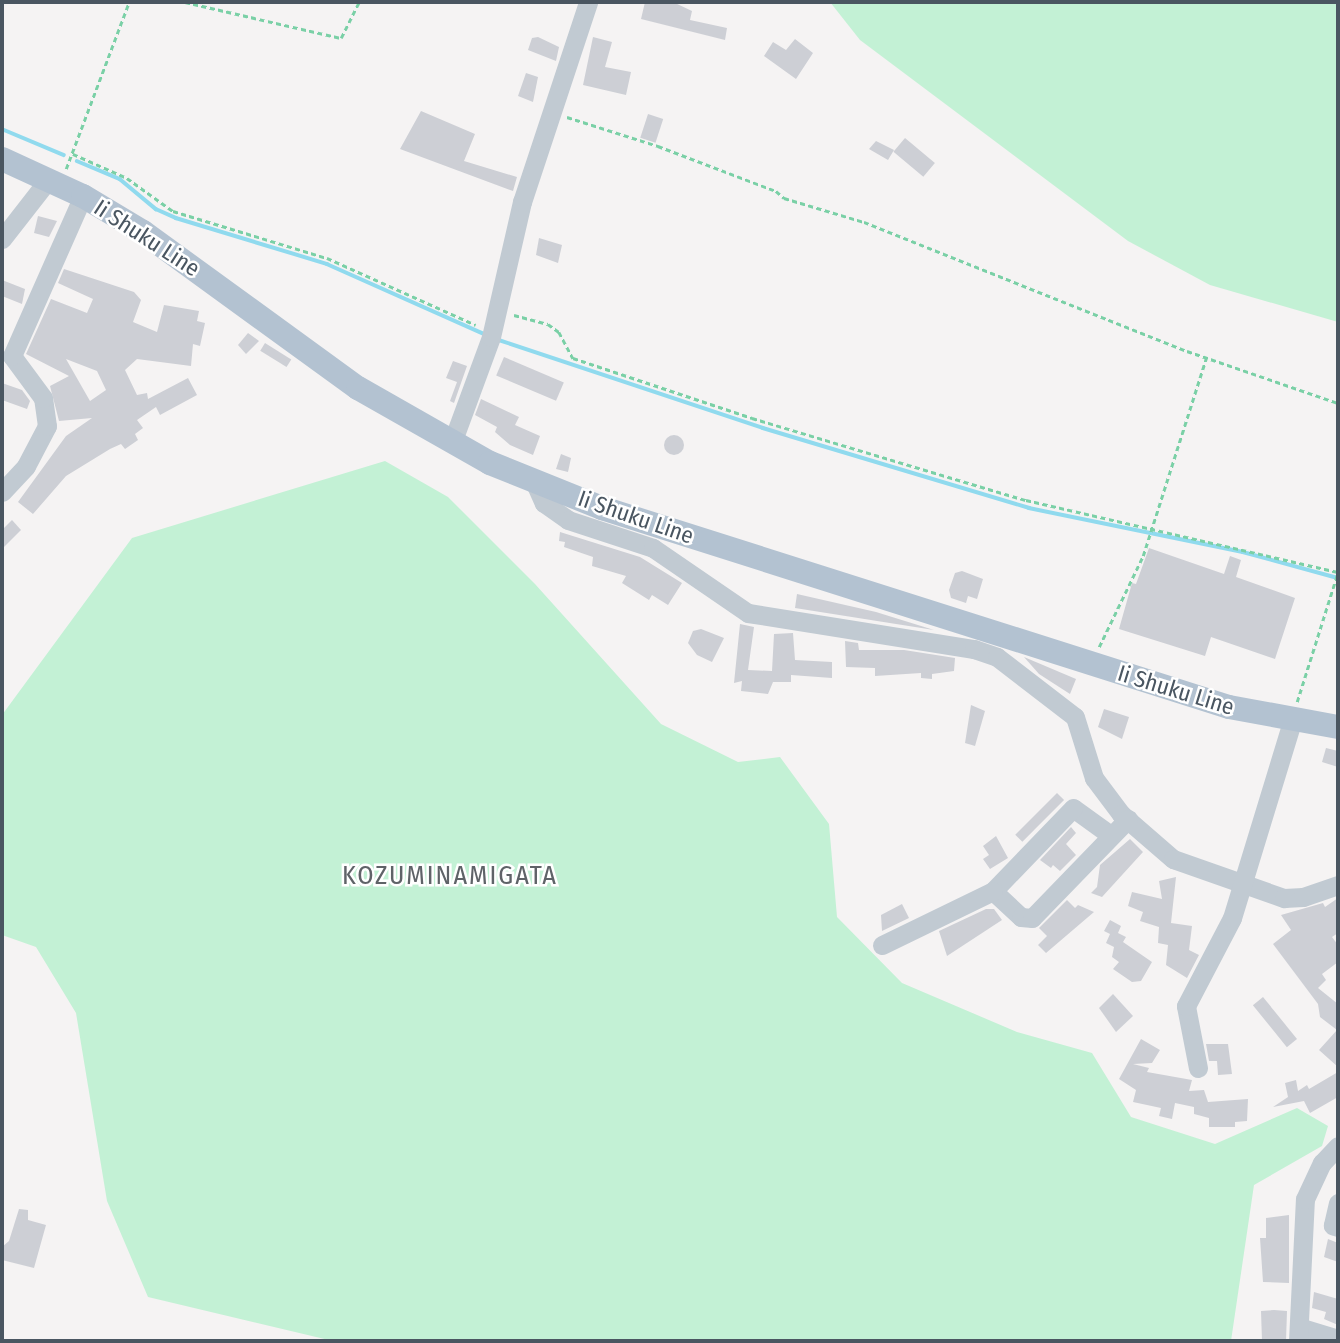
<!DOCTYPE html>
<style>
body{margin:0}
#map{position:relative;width:1340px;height:1343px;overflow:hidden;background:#f5f3f3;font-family:"Fira Sans Condensed",sans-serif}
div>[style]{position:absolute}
.green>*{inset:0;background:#c3f1d5}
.stream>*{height:3.5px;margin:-1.75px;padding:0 1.75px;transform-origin:1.75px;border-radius:1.75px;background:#90daee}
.building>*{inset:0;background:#cdcfd5;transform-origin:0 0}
.round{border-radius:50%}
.path>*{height:2.5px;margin-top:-1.25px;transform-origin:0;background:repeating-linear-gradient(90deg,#7ad0a6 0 5px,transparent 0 8.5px)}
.minor>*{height:19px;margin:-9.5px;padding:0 9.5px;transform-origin:9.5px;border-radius:9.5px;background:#c1cad2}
.major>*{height:24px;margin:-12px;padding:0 12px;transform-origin:12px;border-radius:12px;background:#b3c2d1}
span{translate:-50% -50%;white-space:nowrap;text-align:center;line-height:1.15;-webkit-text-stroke:5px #fff;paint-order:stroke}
.street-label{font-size:23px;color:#4a5661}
.quarter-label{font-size:26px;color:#5f6368;letter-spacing:2px}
.frame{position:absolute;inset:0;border:4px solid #4a5661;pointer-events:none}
</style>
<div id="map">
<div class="green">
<i style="clip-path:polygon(830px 2px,1338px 2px,1338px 322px,1210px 285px,1128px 241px,860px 40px)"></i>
<i style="clip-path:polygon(385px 461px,448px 497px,535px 584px,661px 724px,738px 762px,780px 757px,829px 824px,837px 917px,902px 983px,1017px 1032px,1092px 1053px,1131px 1117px,1215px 1144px,1297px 1108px,1328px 1126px,1322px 1146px,1254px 1185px,1231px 1341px,333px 1341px,148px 1297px,107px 1201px,76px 1013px,36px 947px,2px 935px,2px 715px,132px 538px)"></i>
</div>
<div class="stream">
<i style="left:2px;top:129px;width:67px;rotate:22.8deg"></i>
<i style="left:77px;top:161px;width:47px;rotate:22.7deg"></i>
<i style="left:120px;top:179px;width:47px;rotate:39.8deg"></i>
<i style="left:156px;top:209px;width:22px;rotate:24deg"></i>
<i style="left:176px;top:218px;width:158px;rotate:16.9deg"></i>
<i style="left:327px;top:264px;width:172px;rotate:24deg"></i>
<i style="left:496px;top:339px;width:281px;rotate:18.4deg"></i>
<i style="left:763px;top:428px;width:278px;rotate:16.7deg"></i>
<i style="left:1029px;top:508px;width:218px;rotate:11.6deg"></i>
<i style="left:1243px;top:552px;width:98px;rotate:15.3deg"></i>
</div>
<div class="building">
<i style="clip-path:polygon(645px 2px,675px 3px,692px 11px,690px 20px,727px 28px,725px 40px,641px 19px)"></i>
<i style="clip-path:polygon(538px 37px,559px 47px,556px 61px,528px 50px,532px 38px)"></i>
<i style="clip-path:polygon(593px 37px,612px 42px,605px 67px,631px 72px,626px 95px,583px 85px)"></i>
<i style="clip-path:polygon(795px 39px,813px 53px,796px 79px,764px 56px,773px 42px,786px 50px)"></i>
<i style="clip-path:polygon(526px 73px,538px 77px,533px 102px,518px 96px)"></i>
<i style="clip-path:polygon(421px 111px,475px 134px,464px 161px,517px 177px,513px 191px,400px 149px)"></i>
<i style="left:648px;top:114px;width:16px;height:25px;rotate:18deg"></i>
<i style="left:905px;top:138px;width:39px;height:18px;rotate:40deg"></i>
<i style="clip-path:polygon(876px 141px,894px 150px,888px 160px,869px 149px)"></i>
<i style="clip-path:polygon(38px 216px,57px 221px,49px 237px,34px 233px)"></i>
<i style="clip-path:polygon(539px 238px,562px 245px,558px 263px,536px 255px)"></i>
<i style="clip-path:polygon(evenodd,64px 269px,134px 292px,141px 300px,133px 322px,157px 332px,164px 305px,199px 311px,197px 321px,205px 323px,200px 346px,193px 344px,191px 366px,137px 359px,125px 370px,137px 395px,147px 393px,148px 399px,188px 378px,197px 395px,160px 415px,156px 407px,137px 420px,143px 428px,135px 434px,138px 440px,125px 449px,121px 444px,110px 449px,66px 476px,33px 514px,18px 502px,66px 436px,92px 418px,59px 421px,50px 386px,69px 376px,26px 354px,51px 299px,87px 313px,93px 299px,58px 283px,64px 269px,66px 359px,97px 371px,106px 390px,90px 401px,66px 359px)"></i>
<i style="clip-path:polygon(2px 280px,25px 289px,22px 304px,2px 296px)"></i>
<i style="clip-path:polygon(248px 333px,259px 341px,246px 354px,238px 345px)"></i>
<i style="left:265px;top:343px;width:31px;height:9px;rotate:32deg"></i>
<i style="left:504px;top:357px;width:65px;height:20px;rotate:23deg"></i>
<i style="clip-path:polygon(453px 361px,467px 366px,454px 403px,450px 401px,457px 382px,446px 378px)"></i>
<i style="clip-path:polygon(2px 383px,22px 390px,30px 401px,27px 409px,2px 400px)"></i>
<i style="clip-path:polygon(481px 399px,519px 417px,515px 425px,540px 436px,533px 455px,510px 445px,495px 432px,497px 427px,475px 415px)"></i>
<i class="round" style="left:664px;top:435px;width:20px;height:20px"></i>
<i style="clip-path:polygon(561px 454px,571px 458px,568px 472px,556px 469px)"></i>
<i style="clip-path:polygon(12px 520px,21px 530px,2px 549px,2px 530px)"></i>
<i style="clip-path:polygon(560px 532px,640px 557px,682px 583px,668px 605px,652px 595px,649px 600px,622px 583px,626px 576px,592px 566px,593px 557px,564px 547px,565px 542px,559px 541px)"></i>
<i style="clip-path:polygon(1149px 548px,1224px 574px,1230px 556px,1241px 560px,1236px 577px,1295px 598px,1275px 659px,1211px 637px,1205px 656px,1119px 629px,1132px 583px,1136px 584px)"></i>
<i style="clip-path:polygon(962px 571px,983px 579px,977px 599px,968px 596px,966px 603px,951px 598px,949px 590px,955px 573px)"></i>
<i style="clip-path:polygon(797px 594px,876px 612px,934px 630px,795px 608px)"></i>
<i style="clip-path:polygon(740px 624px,754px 627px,748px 670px,772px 671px,774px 634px,793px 633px,795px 660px,832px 662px,832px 678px,791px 675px,791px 682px,773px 682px,768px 694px,741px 691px,742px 681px,734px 683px)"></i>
<i style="clip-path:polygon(701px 629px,724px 638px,712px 662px,697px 655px,688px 643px,693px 631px)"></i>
<i style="clip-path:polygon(845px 641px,858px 643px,859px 650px,904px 650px,955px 658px,954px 671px,932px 674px,932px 679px,921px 678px,921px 673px,875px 676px,875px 668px,846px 667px)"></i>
<i style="clip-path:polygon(1024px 657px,1076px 679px,1070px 694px,1039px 674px)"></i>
<i style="clip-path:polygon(971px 705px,985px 711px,975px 746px,965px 743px)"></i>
<i style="clip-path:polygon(1104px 709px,1129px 717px,1122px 739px,1098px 727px)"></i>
<i style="clip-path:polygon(1326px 748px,1338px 751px,1338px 767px,1322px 762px)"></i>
<i style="left:1057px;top:793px;width:10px;height:59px;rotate:45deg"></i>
<i style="clip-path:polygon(1071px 827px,1076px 833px,1066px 844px,1076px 855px,1060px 871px,1053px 865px,1051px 868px,1040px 860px)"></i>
<i style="clip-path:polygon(996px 836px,1008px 858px,990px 869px,983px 859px,989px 855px,983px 846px)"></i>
<i style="clip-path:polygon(1130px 839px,1143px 852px,1102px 897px,1091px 893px,1097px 887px,1100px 865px)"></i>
<i style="clip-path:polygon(1176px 877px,1171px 923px,1192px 926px,1189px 950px,1199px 955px,1187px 978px,1166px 965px,1168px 945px,1158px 943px,1159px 927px,1140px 921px,1143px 912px,1128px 906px,1132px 892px,1162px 899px,1159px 881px)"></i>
<i style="clip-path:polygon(1338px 898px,1338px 933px,1332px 937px,1338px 945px,1338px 962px,1322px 974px,1326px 980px,1318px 988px,1338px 1004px,1338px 1067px,1319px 1050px,1337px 1030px,1320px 1017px,1318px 1004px,1273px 944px,1291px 930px,1281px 915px,1323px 903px,1325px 907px)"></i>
<i style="clip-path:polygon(1067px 900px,1075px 908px,1078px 905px,1094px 912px,1046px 953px,1038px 945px,1047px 936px,1039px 928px)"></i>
<i style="clip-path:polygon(902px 904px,909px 918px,882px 931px,881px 915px)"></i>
<i style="clip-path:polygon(986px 909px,994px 909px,1002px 920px,947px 956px,939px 931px)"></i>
<i style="clip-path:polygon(1110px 920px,1121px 926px,1118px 933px,1126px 937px,1123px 942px,1152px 962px,1141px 981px,1132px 982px,1113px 969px,1119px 962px,1112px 957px,1114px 947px,1106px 943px,1110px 934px,1104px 931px)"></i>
<i style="clip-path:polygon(1113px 994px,1133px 1016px,1116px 1032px,1099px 1008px)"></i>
<i style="left:1263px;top:997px;width:54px;height:13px;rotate:51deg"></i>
<i style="clip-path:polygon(1141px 1039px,1160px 1050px,1152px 1063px,1133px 1064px,1149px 1068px,1147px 1072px,1192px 1080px,1189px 1091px,1204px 1090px,1208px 1102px,1248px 1099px,1247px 1121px,1235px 1122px,1235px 1127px,1209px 1127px,1209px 1118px,1194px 1114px,1194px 1107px,1175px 1103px,1172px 1119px,1159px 1116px,1161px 1108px,1133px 1102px,1136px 1090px,1119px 1079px)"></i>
<i style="clip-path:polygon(1206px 1044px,1228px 1044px,1232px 1074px,1218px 1075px,1217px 1061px,1209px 1061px)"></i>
<i style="clip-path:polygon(1338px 1072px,1338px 1097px,1310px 1113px,1304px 1101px,1273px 1107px,1288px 1097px,1285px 1083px,1296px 1080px,1298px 1091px,1307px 1085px,1309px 1089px)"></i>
<i style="clip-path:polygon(19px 1209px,28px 1210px,28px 1220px,46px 1225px,34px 1268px,2px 1260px,2px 1247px,9px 1241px)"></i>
<i style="clip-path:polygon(1289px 1215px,1289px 1283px,1263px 1282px,1260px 1238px,1266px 1238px,1266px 1218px)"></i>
<i style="clip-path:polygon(1328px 1239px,1338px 1243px,1338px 1262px,1324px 1257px)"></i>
<i style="clip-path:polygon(1314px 1292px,1338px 1299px,1338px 1325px,1324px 1319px,1326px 1312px,1312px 1308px)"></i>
<i style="clip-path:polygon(1274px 1310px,1287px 1311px,1286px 1341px,1262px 1341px,1261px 1311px)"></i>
</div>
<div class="path">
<i style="left:185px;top:2px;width:160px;rotate:13deg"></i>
<i style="left:341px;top:38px;width:40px;rotate:-63.4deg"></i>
<i style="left:567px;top:117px;width:96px;rotate:17.7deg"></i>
<i style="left:658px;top:146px;width:126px;rotate:20.9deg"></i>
<i style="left:776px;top:191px;width:11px;rotate:41deg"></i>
<i style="left:784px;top:198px;width:84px;rotate:16.7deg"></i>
<i style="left:864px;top:222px;width:348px;rotate:21.8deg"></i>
<i style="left:1187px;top:351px;width:160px;rotate:19deg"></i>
<i style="left:73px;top:154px;width:59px;rotate:24deg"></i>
<i style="left:127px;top:178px;width:57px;rotate:35.7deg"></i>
<i style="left:173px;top:211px;width:161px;rotate:17deg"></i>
<i style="left:327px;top:258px;width:163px;rotate:24.2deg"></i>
<i style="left:66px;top:169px;width:178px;rotate:-69.3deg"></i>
<i style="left:514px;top:315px;width:35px;rotate:15deg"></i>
<i style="left:548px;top:324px;width:14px;rotate:36deg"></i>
<i style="left:559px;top:332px;width:30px;rotate:62deg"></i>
<i style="left:573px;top:358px;width:189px;rotate:18.5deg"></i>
<i style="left:752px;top:418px;width:286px;rotate:16.7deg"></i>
<i style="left:1026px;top:500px;width:320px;rotate:13deg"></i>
<i style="left:1099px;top:647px;width:101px;rotate:-64.2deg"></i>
<i style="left:1143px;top:556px;width:211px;rotate:-72.3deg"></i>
<i style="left:1297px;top:702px;width:136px;rotate:-72.5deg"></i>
</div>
<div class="minor">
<i style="left:2px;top:239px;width:75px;rotate:-52.1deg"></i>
<i style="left:452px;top:443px;width:113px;rotate:-69.8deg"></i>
<i style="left:491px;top:337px;width:139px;rotate:-77.1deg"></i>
<i style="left:522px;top:202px;width:211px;rotate:-71.7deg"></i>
<i style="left:534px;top:481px;width:24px;rotate:66deg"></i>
<i style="left:544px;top:503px;width:29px;rotate:35deg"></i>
<i style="left:568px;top:520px;width:89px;rotate:18.2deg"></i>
<i style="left:653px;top:548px;width:115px;rotate:34.4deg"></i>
<i style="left:748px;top:613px;width:229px;rotate:9.1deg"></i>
<i style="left:974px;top:649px;width:24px;rotate:19deg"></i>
<i style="left:997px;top:657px;width:98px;rotate:37.6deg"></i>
<i style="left:1075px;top:717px;width:64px;rotate:72.7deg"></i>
<i style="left:1094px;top:778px;width:45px;rotate:53.1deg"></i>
<i style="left:1121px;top:814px;width:69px;rotate:40.9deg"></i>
<i style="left:1173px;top:859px;width:118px;rotate:19.4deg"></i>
<i style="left:1284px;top:898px;width:19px;rotate:-3deg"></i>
<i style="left:1303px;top:897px;width:37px;rotate:-19deg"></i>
<i style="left:2px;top:492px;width:35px;rotate:-47deg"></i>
<i style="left:26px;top:466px;width:45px;rotate:-62.3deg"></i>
<i style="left:47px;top:426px;width:28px;rotate:-98deg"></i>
<i style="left:43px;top:398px;width:52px;rotate:-126.4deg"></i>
<i style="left:12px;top:356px;width:175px;rotate:-66.1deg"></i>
<i style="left:1109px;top:834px;width:44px;rotate:-144.2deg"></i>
<i style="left:1073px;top:808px;width:115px;rotate:133.9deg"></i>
<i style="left:993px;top:891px;width:38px;rotate:43deg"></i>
<i style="left:1021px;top:917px;width:11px;rotate:5deg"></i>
<i style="left:1032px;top:918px;width:138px;rotate:-45.9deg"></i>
<i style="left:882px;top:945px;width:123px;rotate:-25.9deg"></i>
<i style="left:1198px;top:1068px;width:63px;rotate:-101deg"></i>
<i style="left:1186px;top:1006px;width:99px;rotate:-62.4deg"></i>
<i style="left:1232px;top:918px;width:209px;rotate:-73deg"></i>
<i style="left:1338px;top:1203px;width:23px;rotate:103deg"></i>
<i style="left:1333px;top:1225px;width:5px;rotate:22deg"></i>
<i style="left:1299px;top:1327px;width:41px;rotate:17.1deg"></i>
<i style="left:1298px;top:1341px;width:142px;rotate:-87.2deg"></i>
<i style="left:1305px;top:1199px;width:40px;rotate:-65deg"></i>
<i style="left:1322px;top:1163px;width:23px;rotate:-47deg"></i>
</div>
<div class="major">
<i style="left:2px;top:159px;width:89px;rotate:24.6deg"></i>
<i style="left:83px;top:196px;width:70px;rotate:31deg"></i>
<i style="left:143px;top:232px;width:266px;rotate:36deg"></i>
<i style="left:358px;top:388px;width:152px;rotate:29.6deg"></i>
<i style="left:490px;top:463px;width:121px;rotate:21.9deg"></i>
<i style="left:602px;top:508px;width:658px;rotate:17.61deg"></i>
<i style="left:1229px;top:707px;width:111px;rotate:10.4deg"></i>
</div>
<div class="street-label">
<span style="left:147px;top:238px;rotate:33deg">Ii Shuku Line</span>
<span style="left:636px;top:517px;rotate:19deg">Ii Shuku Line</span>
<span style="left:1176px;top:690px;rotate:17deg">Ii Shuku Line</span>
</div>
<div class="quarter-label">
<span style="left:450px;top:876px">KOZUMINAMIGATA</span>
</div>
<div class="frame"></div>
</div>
